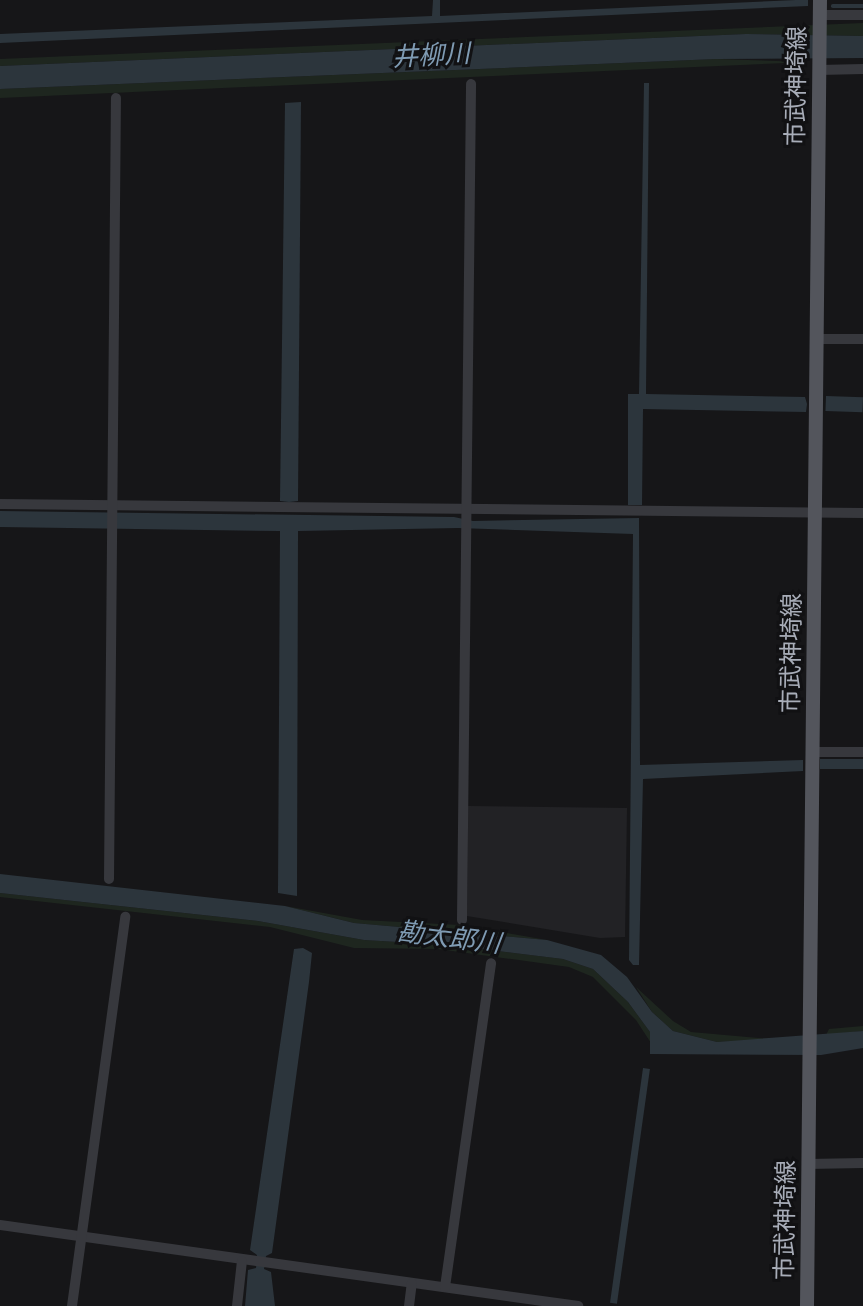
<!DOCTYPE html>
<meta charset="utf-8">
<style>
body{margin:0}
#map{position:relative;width:863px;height:1306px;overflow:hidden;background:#161618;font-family:"Asap Condensed","Noto Sans JP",sans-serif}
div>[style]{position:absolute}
.built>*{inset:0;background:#222225}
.green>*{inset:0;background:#1e261f}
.water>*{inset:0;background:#2c353c;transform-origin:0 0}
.stream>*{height:3.5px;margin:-1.75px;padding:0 1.75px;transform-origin:1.75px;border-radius:1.75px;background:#2c353c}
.minor>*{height:10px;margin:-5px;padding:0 5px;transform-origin:5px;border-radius:5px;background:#37383d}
.major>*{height:14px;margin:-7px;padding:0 7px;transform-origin:7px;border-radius:7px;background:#53555c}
span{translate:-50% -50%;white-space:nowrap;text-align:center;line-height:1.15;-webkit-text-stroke:6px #111113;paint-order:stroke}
.street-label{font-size:24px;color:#a8adb8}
.water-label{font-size:26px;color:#7f9bb3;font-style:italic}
</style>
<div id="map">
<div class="built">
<i style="clip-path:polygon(468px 806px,627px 808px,625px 937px,600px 938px,467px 916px)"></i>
</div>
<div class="green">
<i style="clip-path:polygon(863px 23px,863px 36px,746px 34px,0 66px,0 59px)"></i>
<i style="clip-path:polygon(716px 59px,807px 62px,0 98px,0 89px)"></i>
<i style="clip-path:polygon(0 893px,258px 921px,364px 940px,449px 945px,563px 959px,593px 969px,628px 1002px,650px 1032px,651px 1043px,636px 1020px,593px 977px,569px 967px,438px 949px,354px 948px,270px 927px,0 897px)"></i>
<i style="clip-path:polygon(285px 906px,362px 920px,460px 925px,547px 940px,354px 923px)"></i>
<i style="clip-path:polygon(636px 987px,673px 1021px,691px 1032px,781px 1040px,717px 1042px,673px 1031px,652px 1012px)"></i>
<i style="clip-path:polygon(863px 1026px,863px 1031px,826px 1035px,829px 1029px)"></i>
</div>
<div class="water">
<i style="clip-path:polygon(433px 0,440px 0,440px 16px,796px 0,808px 0,808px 6px,0 43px,0 34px,432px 16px)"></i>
<i style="clip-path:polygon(746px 34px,863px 36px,863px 58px,716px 59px,0 89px,0 66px)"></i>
<i style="clip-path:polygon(644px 83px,649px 83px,646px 394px,805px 397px,807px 404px,806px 412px,643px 409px,642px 505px,628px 505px,628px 394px,639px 394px)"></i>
<i style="clip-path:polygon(301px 102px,298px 501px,289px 502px,280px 501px,285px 103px)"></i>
<i style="left:826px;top:396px;width:37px;height:15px;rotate:2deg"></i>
<i style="clip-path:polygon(0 511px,454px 517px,473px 521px,639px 518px,640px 765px,803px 760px,803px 771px,643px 779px,639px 965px,633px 965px,629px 960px,633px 534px,458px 528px,298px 531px,297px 896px,278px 893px,280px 531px,0 527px)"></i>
<i style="left:863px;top:759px;width:10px;height:43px;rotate:90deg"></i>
<i style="clip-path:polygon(0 874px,285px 906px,354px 923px,547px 940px,601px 955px,627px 977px,652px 1012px,673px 1031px,717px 1042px,863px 1031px,863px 1048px,821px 1055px,650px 1054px,650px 1032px,628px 1002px,593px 969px,563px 959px,449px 945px,364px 940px,258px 921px,0 893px)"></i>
<i style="clip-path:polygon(303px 948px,312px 953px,309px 982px,272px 1253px,266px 1256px,264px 1269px,271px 1272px,275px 1306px,245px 1306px,248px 1270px,256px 1268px,257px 1255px,250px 1250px,294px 949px)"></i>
<i style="left:643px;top:1068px;width:7px;height:237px;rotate:8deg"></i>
</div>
<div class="stream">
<i style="left:833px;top:6px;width:30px"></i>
</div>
<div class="minor">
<i style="left:820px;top:15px;width:43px"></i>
<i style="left:819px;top:70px;width:44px;rotate:-1.3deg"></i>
<i style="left:816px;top:339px;width:47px"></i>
<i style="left:0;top:504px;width:863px;rotate:0.6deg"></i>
<i style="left:812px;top:752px;width:51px"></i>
<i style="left:109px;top:879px;width:781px;rotate:-89.49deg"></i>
<i style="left:462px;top:920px;width:836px;rotate:-89.38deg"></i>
<i style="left:808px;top:1164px;width:55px;rotate:-1deg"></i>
<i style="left:0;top:1225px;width:584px;rotate:7.98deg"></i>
<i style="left:445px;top:1287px;width:327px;rotate:-81.9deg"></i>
<i style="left:72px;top:1306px;width:393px;rotate:-82.2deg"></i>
<i style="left:237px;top:1306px;width:45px;rotate:-83.7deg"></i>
<i style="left:409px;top:1306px;width:23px;rotate:-83deg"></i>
</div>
<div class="major">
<i style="left:807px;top:1306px;width:1306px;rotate:-89.43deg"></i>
</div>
<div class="street-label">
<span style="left:796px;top:86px;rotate:-89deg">市武神埼線</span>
<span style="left:791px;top:653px;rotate:-89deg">市武神埼線</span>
<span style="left:785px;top:1220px;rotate:-89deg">市武神埼線</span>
</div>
<div class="water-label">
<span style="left:431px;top:56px;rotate:-3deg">井柳川</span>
<span style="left:449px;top:938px;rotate:7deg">勘太郎川</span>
</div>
</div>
